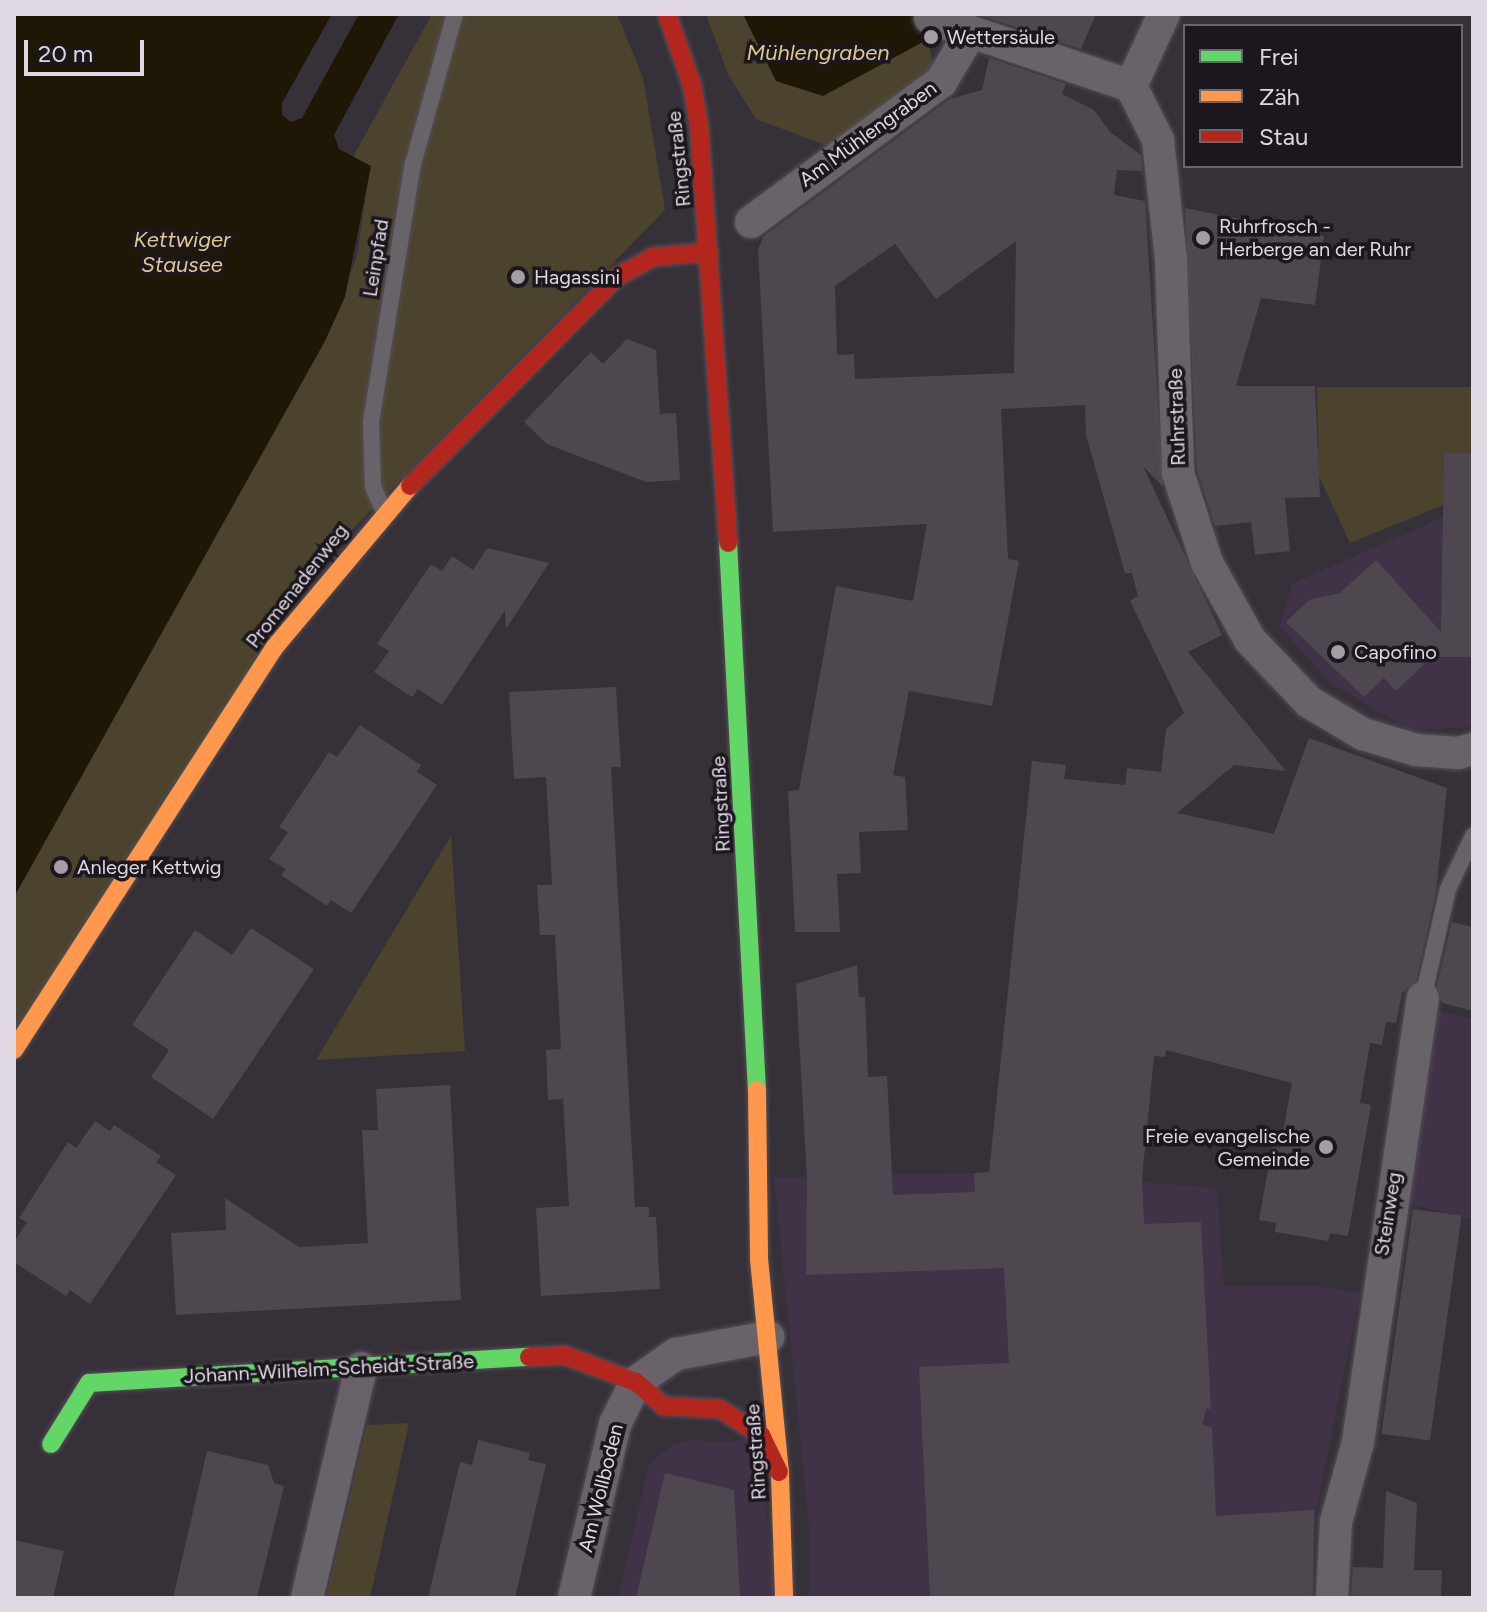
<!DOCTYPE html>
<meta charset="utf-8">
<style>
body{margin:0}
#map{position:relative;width:1487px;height:1612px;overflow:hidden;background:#363038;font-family:Figtree,sans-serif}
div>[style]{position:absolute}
.built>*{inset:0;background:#413347}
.green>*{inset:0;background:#4c432e}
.water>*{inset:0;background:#1f1705}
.building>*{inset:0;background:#4e4750;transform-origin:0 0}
.roads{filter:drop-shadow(0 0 2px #544e56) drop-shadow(0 0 2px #544e56)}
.lane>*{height:16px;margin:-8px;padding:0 8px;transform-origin:8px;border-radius:8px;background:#676369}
.street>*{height:32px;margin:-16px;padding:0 16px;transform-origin:16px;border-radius:16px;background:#676369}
.fast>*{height:18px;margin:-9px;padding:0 9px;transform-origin:9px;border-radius:9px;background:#63d668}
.slow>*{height:18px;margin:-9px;padding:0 9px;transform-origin:9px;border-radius:9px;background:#ff974d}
.jam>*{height:18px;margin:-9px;padding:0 9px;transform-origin:9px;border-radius:9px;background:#b3261e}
.dots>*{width:22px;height:22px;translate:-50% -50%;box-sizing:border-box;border:4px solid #1c171e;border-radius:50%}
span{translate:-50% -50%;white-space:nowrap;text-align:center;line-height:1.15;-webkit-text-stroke:7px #1c171e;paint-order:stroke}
.poi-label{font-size:20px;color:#dfd8e2}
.left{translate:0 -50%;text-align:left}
.right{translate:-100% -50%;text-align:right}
.street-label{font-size:20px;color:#dfd8e2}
.water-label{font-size:22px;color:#dfc88a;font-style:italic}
.frame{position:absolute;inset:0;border:16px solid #dfd8e2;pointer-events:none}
.legend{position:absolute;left:1183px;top:24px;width:280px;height:144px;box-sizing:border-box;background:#1c171e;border:2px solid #6a646c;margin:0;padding:10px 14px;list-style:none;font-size:24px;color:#dfd8e2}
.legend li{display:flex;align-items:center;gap:16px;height:40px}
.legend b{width:40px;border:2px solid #6a646c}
.scale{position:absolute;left:24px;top:40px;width:120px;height:36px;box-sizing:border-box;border:4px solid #dfd8e2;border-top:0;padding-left:10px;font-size:24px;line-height:28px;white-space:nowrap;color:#dfd8e2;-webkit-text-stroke:6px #1c171e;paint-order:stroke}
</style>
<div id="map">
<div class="built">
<i style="clip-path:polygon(1473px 504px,1473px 727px,1410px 730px,1330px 682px,1280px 627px,1292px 584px)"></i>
<i style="clip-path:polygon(1433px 1010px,1473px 1019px,1473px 1219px,1403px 1203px)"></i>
<i style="clip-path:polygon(1010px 1172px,1217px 1188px,1224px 1287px,1315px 1286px,1360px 1293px,1316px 1510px,1312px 1598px,809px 1598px,809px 1526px,774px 1178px)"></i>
<i style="clip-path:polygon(757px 1438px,777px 1598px,618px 1598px,649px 1465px,669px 1447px,692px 1439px,716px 1443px)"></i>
</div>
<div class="green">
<i style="clip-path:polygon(432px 14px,617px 14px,643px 78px,665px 210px,328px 554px,14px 1032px,14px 897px,325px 341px,357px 256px,370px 166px,353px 157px)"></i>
<i style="clip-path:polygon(706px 14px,743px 14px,776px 81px,921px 43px,925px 34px,935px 70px,833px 148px,756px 119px,728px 74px)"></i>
<i style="clip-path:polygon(1317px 387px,1473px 387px,1473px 493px,1350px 543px,1319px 476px)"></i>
<i style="clip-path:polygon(451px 836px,465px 1051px,316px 1060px)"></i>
<i style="clip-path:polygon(409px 1423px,370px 1598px,326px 1598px,367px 1425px)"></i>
</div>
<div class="water">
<i style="clip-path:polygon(14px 14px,332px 14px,282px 103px,282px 115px,291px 122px,302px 118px,359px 14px,399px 14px,334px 135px,339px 149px,371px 166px,345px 297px,325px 341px,14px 897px)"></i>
<i style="clip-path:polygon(743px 14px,931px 14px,921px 43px,823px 96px,776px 81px)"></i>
</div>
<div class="building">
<i style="clip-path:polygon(977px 14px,1096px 14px,1081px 49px)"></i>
<i style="clip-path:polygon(evenodd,989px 58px,1066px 84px,1062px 94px,1094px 110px,1110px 132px,1141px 155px,1142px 171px,1117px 170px,1114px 195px,1145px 201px,1163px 487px,1143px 466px,1222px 635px,1188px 652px,1286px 771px,1234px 765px,1177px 813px,1274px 834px,1309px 738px,1447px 788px,1436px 892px,1416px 981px,1402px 993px,1396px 1023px,1386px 1022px,1382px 1045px,1370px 1043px,1360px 1103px,1371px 1105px,1348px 1236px,1330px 1233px,1328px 1241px,1275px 1232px,1276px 1223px,1259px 1220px,1272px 1147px,1280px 1148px,1292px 1083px,1166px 1050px,1165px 1057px,1154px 1056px,1142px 1179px,1144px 1224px,1201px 1222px,1211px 1409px,1206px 1408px,1202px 1425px,1212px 1428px,1216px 1516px,1314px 1510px,1313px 1598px,930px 1598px,919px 1367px,1009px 1363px,1004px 1268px,806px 1275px,807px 1180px,796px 984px,857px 965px,859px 997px,865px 997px,868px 1077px,887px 1076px,893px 1195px,975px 1192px,974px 1173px,989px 1172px,1032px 761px,1066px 765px,1064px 779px,1125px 785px,1127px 768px,1161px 772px,1166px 729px,1184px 713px,1130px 601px,1138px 596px,1132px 573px,1125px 573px,1086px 435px,1085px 405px,1001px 409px,1008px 559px,1019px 561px,992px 706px,909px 691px,893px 775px,905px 777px,908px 830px,859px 832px,861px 873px,837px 874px,840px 932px,795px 932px,788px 791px,799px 790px,836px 586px,913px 601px,927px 524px,773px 532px,758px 249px,764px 236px,950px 99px,982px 90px,989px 58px,1016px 241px,1014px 373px,855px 379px,854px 354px,837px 355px,835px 286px,895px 244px,936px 299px,1016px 241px)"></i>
<i style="clip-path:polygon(1185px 208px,1324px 236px,1315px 305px,1261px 298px,1236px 386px,1315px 386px,1320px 497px,1285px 498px,1290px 551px,1255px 555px,1251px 522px,1215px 526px,1197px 470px)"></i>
<i style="clip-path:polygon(627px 339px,656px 350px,660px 414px,676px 413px,680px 480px,646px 482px,547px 444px,524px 422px,591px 352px,603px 364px)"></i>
<i style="clip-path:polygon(1444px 453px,1473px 453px,1473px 657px,1432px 657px,1396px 691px,1384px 678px,1364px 697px,1286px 622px,1309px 600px,1340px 593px,1376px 560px,1441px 632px)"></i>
<i style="clip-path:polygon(487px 548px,549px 563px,506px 629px,505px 610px,442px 705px,418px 689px,412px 697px,374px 672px,389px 651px,377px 644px,431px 564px,442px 571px,452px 556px,473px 570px)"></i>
<i style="clip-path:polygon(616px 687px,621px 767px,611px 767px,635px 1207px,649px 1207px,649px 1217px,656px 1217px,660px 1289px,541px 1296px,536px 1208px,569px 1206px,563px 1099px,548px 1100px,546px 1050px,561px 1049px,555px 935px,540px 935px,537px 885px,552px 885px,546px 777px,514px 779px,509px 692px)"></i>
<i style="clip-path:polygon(360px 725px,421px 765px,417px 772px,437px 785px,351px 913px,331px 900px,327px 906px,281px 875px,286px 869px,269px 859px,288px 832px,279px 827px,318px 769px,329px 752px,337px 757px)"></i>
<i style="clip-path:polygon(1452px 922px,1473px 927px,1473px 1011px,1442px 1003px,1437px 986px)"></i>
<i style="clip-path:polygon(251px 928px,314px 969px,213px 1119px,151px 1077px,169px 1050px,132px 1025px,195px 930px,232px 955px)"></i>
<i style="clip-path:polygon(450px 1085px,461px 1300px,176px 1315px,171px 1233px,226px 1230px,225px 1198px,299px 1247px,368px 1243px,362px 1130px,378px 1130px,376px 1089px)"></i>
<i style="clip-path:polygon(95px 1121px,110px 1131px,114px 1125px,161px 1156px,156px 1162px,176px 1175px,90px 1304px,70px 1290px,66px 1296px,14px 1262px,14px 1242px,27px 1222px,19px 1218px,68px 1142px,76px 1148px)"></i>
<i style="left:1413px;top:1209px;width:49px;height:227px;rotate:8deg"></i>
<i style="clip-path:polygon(478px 1440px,530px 1453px,528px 1460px,546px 1464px,515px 1598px,428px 1598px,460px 1462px,472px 1465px)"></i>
<i style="clip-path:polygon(207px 1451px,268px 1465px,274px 1483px,284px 1486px,257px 1598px,173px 1598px)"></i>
<i style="clip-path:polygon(665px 1473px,734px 1490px,740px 1598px,636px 1598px)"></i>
<i style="clip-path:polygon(1386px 1491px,1417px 1503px,1414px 1570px,1442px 1570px,1441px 1598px,1351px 1598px,1353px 1567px,1383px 1568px)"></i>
<i style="clip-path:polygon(14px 1540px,64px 1551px,53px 1598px,14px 1598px)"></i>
</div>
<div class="roads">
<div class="lane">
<i style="left:382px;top:507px;width:22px;rotate:-114deg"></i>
<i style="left:373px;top:487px;width:65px;rotate:-91.8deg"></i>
<i style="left:371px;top:422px;width:261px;rotate:-80.8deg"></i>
<i style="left:413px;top:164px;width:156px;rotate:-74.4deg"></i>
<i style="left:1423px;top:998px;width:112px;rotate:-77.1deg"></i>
<i style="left:1448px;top:889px;width:59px;rotate:-64.7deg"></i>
</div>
<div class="street">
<i style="left:930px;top:18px;width:212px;rotate:18.7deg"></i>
<i style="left:1131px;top:86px;width:60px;rotate:63.4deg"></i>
<i style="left:1158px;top:140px;width:121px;rotate:83.8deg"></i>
<i style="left:1171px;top:260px;width:213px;rotate:88.1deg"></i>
<i style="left:1178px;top:473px;width:95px;rotate:72.1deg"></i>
<i style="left:1207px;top:563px;width:88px;rotate:60.8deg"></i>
<i style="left:1250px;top:640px;width:86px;rotate:46.4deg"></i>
<i style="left:1309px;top:702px;width:63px;rotate:30.7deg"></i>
<i style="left:1363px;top:734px;width:55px;rotate:16.8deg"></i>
<i style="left:1416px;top:750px;width:42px;rotate:4.1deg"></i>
<i style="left:1458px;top:753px;width:16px;rotate:-15deg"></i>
<i style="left:1131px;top:86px;width:79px;rotate:-65.4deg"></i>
<i style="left:751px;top:222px;width:236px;rotate:-36.4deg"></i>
<i style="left:941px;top:82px;width:57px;rotate:-59.4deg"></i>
<i style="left:307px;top:1598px;width:236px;rotate:-76.8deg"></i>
<i style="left:574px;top:1598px;width:179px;rotate:-76.7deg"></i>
<i style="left:615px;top:1424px;width:47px;rotate:-63.4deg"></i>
<i style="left:636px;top:1382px;width:49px;rotate:-35deg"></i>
<i style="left:676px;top:1354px;width:94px;rotate:-10.5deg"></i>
<i style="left:1332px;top:1598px;width:76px;rotate:-87deg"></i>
<i style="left:1336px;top:1522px;width:83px;rotate:-74.6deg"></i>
<i style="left:1358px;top:1442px;width:449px;rotate:-81.7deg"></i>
</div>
<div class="fast">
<i style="left:728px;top:543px;width:548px;rotate:86.97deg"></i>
<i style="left:51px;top:1444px;width:72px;rotate:-58.1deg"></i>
<i style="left:89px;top:1383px;width:441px;rotate:-3.4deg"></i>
</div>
<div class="slow">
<i style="left:14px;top:1050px;width:479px;rotate:-57.1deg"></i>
<i style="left:274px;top:648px;width:212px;rotate:-50deg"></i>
<i style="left:757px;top:1090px;width:169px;rotate:89.3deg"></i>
<i style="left:759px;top:1259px;width:217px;rotate:84.4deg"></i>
<i style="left:780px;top:1475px;width:123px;rotate:88.1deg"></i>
</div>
<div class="jam">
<i style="left:667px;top:14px;width:75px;rotate:70.6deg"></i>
<i style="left:692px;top:85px;width:41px;rotate:80.1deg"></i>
<i style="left:699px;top:125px;width:419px;rotate:86deg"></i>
<i style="left:410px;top:486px;width:294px;rotate:-45.3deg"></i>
<i style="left:617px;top:277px;width:41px;rotate:-29.1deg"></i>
<i style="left:653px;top:257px;width:56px;rotate:-5.1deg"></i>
<i style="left:529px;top:1357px;width:35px;rotate:-3deg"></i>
<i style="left:564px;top:1355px;width:77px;rotate:20.6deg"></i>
<i style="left:636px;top:1382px;width:37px;rotate:41deg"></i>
<i style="left:664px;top:1406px;width:56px;rotate:3.1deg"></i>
<i style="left:720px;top:1409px;width:49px;rotate:32.4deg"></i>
<i style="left:761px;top:1435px;width:41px;rotate:64.1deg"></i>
</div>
</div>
<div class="dots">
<i style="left:931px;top:37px;background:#a49da6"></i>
<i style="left:1203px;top:238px;background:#a49da6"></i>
<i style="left:518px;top:277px;background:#a49da6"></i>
<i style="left:1338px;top:652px;background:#a49da6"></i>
<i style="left:61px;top:867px;background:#a49da6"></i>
<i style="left:1326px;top:1147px;background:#a49da6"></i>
</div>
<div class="poi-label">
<span class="left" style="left:947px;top:37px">Wettersäule</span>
<span class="left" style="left:1219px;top:238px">Ruhrfrosch -<br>Herberge an der Ruhr</span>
<span class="left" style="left:534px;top:277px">Hagassini</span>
<span class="left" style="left:1354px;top:652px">Capofino</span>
<span class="left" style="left:77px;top:867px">Anleger Kettwig</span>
<span class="right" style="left:1310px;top:1148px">Freie evangelische<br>Gemeinde</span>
</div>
<div class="street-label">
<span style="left:868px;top:134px;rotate:-36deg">Am Mühlengraben</span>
<span style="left:679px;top:159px;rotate:-96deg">Ringstraße</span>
<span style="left:376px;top:258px;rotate:-81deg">Leinpfad</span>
<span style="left:1177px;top:417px;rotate:-92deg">Ruhrstraße</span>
<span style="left:297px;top:586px;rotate:-52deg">Promenadenweg</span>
<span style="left:721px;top:804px;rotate:-93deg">Ringstraße</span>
<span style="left:1388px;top:1214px;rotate:-81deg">Steinweg</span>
<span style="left:329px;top:1369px;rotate:-3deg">Johann-Wilhelm-Scheidt-Straße</span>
<span style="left:756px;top:1452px;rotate:-94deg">Ringstraße</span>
<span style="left:601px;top:1488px;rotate:-76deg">Am Wollboden</span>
</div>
<div class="water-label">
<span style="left:818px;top:53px">Mühlengraben</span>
<span style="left:182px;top:252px">Kettwiger<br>Stausee</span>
</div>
<div class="frame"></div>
<ul class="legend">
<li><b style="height:10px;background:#63d668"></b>Frei</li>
<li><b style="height:10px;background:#ff974d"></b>Zäh</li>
<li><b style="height:10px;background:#b3261e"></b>Stau</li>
</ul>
<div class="scale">20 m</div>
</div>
